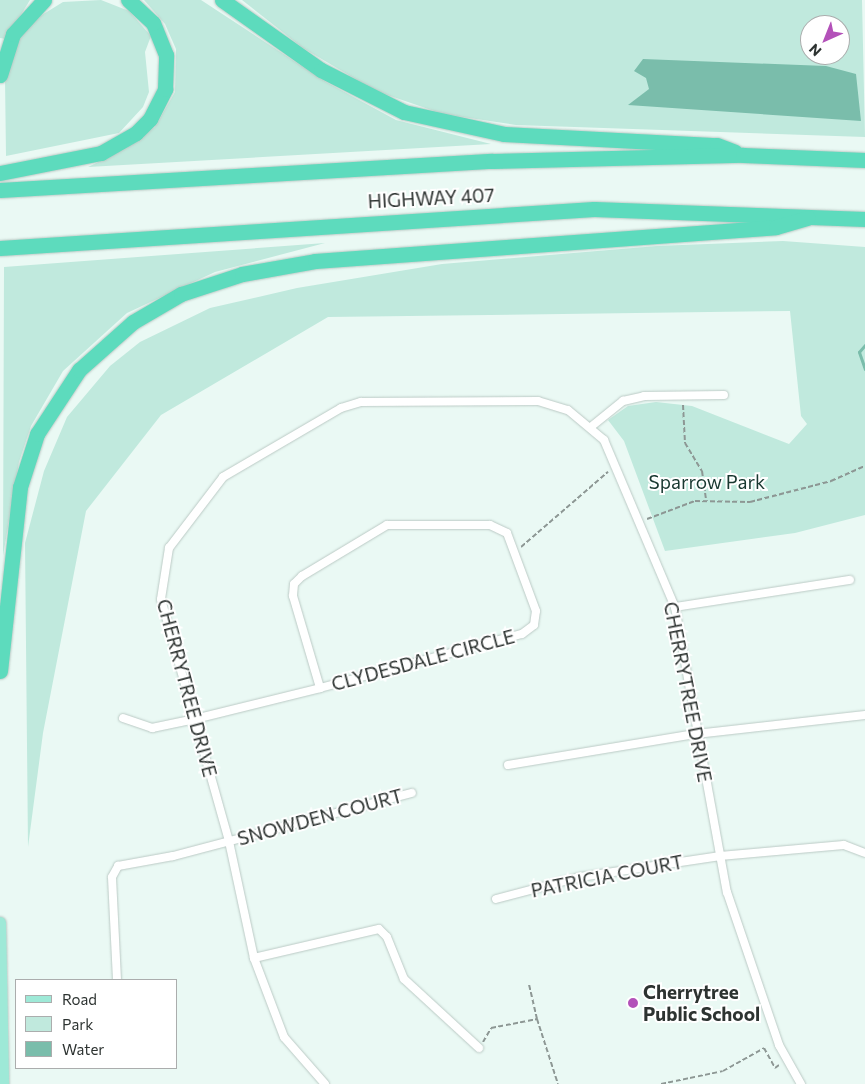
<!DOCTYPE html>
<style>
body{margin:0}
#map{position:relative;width:865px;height:1084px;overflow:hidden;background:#eaf9f4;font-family:Commissioner,sans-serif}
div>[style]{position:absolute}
.green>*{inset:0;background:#c0e9dd}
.water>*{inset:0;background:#7abdab}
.stream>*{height:3px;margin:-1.5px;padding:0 1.5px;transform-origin:1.5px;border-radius:1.5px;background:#7abdab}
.path>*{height:2px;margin-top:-1px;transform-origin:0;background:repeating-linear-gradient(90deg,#8d9794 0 5px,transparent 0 7.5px)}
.roads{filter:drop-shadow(0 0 1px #bbcac5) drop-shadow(0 0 1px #bbcac5)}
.minor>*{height:8px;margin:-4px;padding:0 4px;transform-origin:4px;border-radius:4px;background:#fff}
.primary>*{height:12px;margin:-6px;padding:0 6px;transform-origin:6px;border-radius:6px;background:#9ee9d7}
.motorway>*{height:15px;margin:-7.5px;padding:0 7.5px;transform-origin:7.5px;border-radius:7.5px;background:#5ddbbd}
.dots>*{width:14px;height:14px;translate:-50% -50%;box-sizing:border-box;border:2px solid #fff;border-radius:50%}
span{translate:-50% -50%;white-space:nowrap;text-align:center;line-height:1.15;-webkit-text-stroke:4px #fff;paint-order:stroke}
.street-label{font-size:19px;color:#2d3331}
.park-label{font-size:19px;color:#183830}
.poi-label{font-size:19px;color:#2d3331;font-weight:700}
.left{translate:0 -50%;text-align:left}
.legend{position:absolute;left:15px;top:979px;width:162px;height:90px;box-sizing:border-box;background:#fff;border:1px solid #abadad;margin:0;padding:6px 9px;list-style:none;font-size:15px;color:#2d3331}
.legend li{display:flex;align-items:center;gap:10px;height:25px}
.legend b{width:25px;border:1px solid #abadad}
.north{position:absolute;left:800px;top:15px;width:50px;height:50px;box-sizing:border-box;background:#fff;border:1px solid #abadad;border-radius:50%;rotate:224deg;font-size:14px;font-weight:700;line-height:20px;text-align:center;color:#2d3331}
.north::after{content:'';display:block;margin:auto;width:18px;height:22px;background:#b351b9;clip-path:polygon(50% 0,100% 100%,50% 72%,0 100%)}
</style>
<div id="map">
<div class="green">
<i style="clip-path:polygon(0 0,30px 0,6px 39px,0 38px)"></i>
<i style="clip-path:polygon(101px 0,129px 11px,151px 36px,145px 52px,149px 92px,143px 107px,119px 133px,6px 156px,5px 79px,16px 40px,37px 18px,63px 2px)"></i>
<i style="clip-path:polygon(144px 0,201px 0,326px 82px,396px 120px,491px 144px,88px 167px,125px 149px,155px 127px,175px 92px,176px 49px,165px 24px)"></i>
<i style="clip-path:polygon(evenodd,242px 0,862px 0,865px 137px,516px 125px,443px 114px,376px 91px,303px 48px,242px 0,810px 25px,840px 25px,840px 55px,810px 55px,810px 25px)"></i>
<i style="clip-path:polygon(783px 241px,865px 247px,865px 515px,795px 533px,665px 551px,624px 441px,608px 420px,628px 406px,656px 402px,692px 406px,789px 444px,807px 424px,801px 416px,790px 311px,328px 317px,161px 415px,86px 511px,43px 733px,28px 847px,25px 543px,44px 471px,67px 417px,110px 366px,140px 342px,210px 308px,297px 288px,442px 264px,657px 246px)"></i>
<i style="clip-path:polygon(325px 243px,215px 272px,127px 313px,63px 371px,31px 426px,19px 462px,3px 556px,4px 267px)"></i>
</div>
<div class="water">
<i style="clip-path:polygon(643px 59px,826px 66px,856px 74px,861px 121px,628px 105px,649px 89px,646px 78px,634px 71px)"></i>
</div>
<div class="stream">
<i style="left:865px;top:345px;width:9px;rotate:131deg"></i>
<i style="left:859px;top:352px;width:18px;rotate:71deg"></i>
</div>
<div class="path">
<i style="left:683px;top:405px;width:38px;rotate:87deg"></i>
<i style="left:685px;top:443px;width:33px;rotate:59deg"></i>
<i style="left:702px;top:471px;width:29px;rotate:82deg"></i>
<i style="left:647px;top:519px;width:51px;rotate:-20.6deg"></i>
<i style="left:695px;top:501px;width:55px;rotate:1deg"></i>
<i style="left:750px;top:502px;width:84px;rotate:-14.5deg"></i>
<i style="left:831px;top:481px;width:37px;rotate:-24deg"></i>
<i style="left:521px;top:547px;width:115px;rotate:-40.8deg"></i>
<i style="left:537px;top:1019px;width:68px;rotate:72.1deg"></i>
<i style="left:483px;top:1042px;width:16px;rotate:-60deg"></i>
<i style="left:491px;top:1028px;width:47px;rotate:-11.1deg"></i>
<i style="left:537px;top:1019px;width:36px;rotate:-103deg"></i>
<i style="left:661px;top:1084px;width:63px;rotate:-11.8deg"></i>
<i style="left:723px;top:1071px;width:47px;rotate:-29.3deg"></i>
<i style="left:764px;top:1048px;width:23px;rotate:61deg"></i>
<i style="left:775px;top:1068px;width:5px;rotate:-37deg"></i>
</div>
<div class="roads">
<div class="minor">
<i style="left:592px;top:426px;width:40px;rotate:-39deg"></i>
<i style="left:623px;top:401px;width:22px;rotate:-13deg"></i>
<i style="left:644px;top:396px;width:80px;rotate:-0.7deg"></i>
<i style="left:675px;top:607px;width:177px;rotate:-8.8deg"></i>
<i style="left:123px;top:718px;width:31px;rotate:19deg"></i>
<i style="left:152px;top:728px;width:44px;rotate:-11.8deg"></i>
<i style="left:195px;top:719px;width:129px;rotate:-13.9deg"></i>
<i style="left:320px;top:688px;width:209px;rotate:-15deg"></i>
<i style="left:522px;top:634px;width:15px;rotate:-37deg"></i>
<i style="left:534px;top:625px;width:14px;rotate:-82deg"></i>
<i style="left:536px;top:611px;width:83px;rotate:-110.4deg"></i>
<i style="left:507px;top:533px;width:19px;rotate:-155deg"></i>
<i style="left:490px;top:525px;width:103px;rotate:180deg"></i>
<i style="left:387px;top:525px;width:99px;rotate:149deg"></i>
<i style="left:302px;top:576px;width:11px;rotate:135deg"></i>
<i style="left:294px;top:584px;width:12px;rotate:95deg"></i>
<i style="left:293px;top:596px;width:96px;rotate:73.6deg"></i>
<i style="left:508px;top:765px;width:191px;rotate:-9.4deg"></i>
<i style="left:696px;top:734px;width:170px;rotate:-6.4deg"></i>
<i style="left:496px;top:899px;width:87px;rotate:-14.7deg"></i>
<i style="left:580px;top:877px;width:142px;rotate:-8.5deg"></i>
<i style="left:720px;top:856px;width:124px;rotate:-5.1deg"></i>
<i style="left:844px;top:845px;width:22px;rotate:21deg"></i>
<i style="left:254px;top:958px;width:128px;rotate:-13.1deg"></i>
<i style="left:379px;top:929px;width:11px;rotate:45deg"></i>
<i style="left:387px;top:937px;width:45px;rotate:68deg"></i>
<i style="left:404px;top:979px;width:102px;rotate:42.6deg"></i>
<i style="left:117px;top:980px;width:103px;rotate:-92.8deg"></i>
<i style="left:112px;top:877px;width:13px;rotate:-61deg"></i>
<i style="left:118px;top:866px;width:56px;rotate:-10.3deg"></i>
<i style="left:173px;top:856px;width:247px;rotate:-14.8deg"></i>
<i style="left:325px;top:1084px;width:62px;rotate:-131.1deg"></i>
<i style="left:284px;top:1037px;width:85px;rotate:-110.8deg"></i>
<i style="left:254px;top:958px;width:120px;rotate:-102.1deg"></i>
<i style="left:229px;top:841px;width:251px;rotate:-105.7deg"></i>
<i style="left:161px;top:599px;width:52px;rotate:-81.1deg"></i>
<i style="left:169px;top:548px;width:89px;rotate:-52.7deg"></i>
<i style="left:223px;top:477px;width:137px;rotate:-30.3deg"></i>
<i style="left:341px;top:408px;width:21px;rotate:-17deg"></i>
<i style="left:361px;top:402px;width:177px;rotate:-0.3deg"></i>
<i style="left:538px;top:401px;width:31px;rotate:17deg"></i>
<i style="left:568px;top:410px;width:47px;rotate:39.8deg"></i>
<i style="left:604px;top:440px;width:181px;rotate:67deg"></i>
<i style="left:675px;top:607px;width:290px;rotate:79.7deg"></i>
<i style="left:727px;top:892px;width:162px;rotate:71.2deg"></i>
<i style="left:779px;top:1045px;width:45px;rotate:60.6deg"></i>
</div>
<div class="primary">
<i style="left:0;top:923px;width:161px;rotate:88.9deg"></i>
</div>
<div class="motorway">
<i style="left:222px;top:0;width:121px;rotate:35.3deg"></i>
<i style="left:321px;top:70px;width:93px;rotate:26.8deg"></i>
<i style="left:404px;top:112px;width:102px;rotate:12.4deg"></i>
<i style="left:504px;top:134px;width:213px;rotate:3deg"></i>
<i style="left:717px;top:145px;width:19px;rotate:21deg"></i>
<i style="left:0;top:75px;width:43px;rotate:-72.4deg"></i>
<i style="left:13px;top:34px;width:46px;rotate:-47.6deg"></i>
<i style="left:0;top:173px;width:103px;rotate:-11.2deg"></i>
<i style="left:101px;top:153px;width:40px;rotate:-29.7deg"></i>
<i style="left:136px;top:133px;width:20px;rotate:-45deg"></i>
<i style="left:150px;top:119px;width:34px;rotate:-63deg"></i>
<i style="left:165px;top:89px;width:34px;rotate:-88deg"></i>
<i style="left:166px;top:55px;width:35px;rotate:-112deg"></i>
<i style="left:153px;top:23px;width:34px;rotate:-137deg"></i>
<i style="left:0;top:190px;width:493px;rotate:-3.4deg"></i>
<i style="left:492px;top:161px;width:251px;rotate:-1.4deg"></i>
<i style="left:743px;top:155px;width:122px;rotate:2.3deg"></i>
<i style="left:0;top:248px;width:595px;rotate:-3.76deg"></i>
<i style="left:594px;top:209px;width:271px;rotate:2.1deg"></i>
<i style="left:0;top:671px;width:185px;rotate:-83.8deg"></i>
<i style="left:20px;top:487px;width:56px;rotate:-72.2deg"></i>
<i style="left:37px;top:434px;width:77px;rotate:-56.7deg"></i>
<i style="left:79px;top:370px;width:72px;rotate:-41.6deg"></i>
<i style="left:133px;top:322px;width:56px;rotate:-30.3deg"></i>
<i style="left:181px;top:294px;width:64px;rotate:-18.2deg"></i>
<i style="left:242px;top:274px;width:74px;rotate:-10.1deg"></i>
<i style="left:315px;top:261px;width:462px;rotate:-4.2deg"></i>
<i style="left:776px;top:227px;width:33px;rotate:-16deg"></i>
</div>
</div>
<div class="dots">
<i style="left:633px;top:1003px;background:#b351b9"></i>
</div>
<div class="street-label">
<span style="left:431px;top:198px;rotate:-3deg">HIGHWAY 407</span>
<span style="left:423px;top:660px;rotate:-15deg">CLYDESDALE CIRCLE</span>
<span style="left:187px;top:688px;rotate:75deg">CHERRYTREE DRIVE</span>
<span style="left:688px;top:692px;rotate:79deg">CHERRYTREE DRIVE</span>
<span style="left:320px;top:817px;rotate:-15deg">SNOWDEN COURT</span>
<span style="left:607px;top:876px;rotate:-11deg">PATRICIA COURT</span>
</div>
<div class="park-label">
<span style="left:707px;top:482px">Sparrow Park</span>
</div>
<div class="poi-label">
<span class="left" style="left:643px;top:1003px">Cherrytree<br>Public School</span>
</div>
<ul class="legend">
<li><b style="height:6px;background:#9ee9d7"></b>Road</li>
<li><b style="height:14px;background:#c0e9dd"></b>Park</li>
<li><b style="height:14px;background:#7abdab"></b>Water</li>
</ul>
<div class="north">N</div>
</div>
